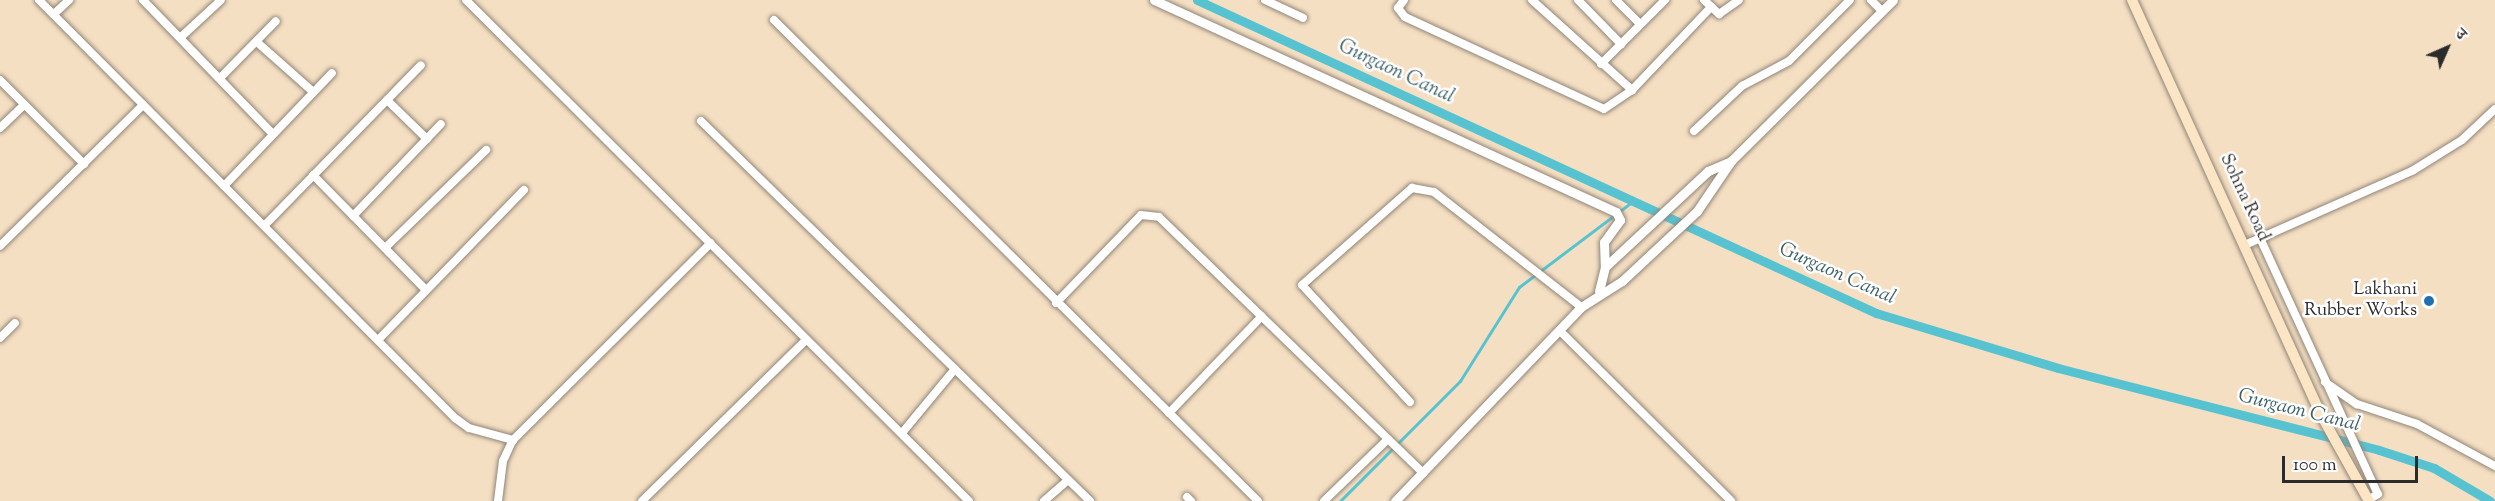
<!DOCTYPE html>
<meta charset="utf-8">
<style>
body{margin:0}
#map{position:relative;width:2495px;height:501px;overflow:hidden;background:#f5dfc3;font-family:"Sorts Mill Goudy","Noto Serif Devanagari",serif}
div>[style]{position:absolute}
.stream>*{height:3px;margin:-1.5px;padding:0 1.5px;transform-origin:1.5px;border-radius:1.5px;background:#57c3d1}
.canal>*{height:9px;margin:-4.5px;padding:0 4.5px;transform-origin:4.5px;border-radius:4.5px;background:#57c3d1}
.roads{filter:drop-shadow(0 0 2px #908577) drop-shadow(0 0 2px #908577)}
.minor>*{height:8px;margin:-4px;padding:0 4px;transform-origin:4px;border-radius:4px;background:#fff}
.tertiary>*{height:9px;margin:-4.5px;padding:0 4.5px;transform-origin:4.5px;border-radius:4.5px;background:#fff}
.secondary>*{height:10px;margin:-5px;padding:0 5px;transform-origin:5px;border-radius:5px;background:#fce5c4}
.dots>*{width:16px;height:16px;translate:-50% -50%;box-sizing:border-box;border:3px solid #fff;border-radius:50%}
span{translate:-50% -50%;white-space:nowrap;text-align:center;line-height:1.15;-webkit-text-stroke:5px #fff;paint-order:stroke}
.street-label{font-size:18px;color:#2b2b2b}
.poi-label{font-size:18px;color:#2b2b2b}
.right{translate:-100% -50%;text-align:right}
.water-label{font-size:20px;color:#3a6065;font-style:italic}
.north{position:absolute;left:2417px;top:18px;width:60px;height:60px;-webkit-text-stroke:4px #fff;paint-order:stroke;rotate:45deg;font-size:16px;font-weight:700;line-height:24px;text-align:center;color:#2b2b2b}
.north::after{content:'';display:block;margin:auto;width:21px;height:27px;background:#2b2b2b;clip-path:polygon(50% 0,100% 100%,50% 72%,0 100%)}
.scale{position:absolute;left:2282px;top:456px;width:136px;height:27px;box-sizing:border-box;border:3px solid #2b2b2b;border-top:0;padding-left:8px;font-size:18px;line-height:21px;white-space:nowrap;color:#2b2b2b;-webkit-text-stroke:4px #fff;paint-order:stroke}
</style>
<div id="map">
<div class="stream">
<i style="left:1340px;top:501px;width:170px;rotate:-45deg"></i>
<i style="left:1460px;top:381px;width:111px;rotate:-57.9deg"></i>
<i style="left:1519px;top:287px;width:141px;rotate:-37deg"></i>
</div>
<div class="canal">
<i style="left:1197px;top:0;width:748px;rotate:24.75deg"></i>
<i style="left:1876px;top:313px;width:190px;rotate:16.8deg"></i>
<i style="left:2058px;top:368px;width:331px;rotate:14.3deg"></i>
<i style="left:2379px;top:450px;width:58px;rotate:18.1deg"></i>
<i style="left:2434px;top:468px;width:65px;rotate:30.5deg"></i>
</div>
<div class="roads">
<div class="minor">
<i style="left:39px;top:0;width:590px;rotate:45.14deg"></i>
<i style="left:455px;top:418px;width:17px;rotate:36deg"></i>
<i style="left:469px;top:428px;width:46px;rotate:15.3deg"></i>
<i style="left:143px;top:0;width:184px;rotate:45.9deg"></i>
<i style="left:466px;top:0;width:710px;rotate:44.89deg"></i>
<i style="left:1265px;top:0;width:42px;rotate:25.3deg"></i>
<i style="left:1404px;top:0;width:10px;rotate:127deg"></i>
<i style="left:1398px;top:8px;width:11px;rotate:52deg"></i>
<i style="left:1405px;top:17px;width:219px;rotate:24.8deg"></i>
<i style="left:1604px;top:109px;width:34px;rotate:-34deg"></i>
<i style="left:1632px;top:90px;width:115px;rotate:-46.4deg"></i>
<i style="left:1532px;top:0;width:135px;rotate:42deg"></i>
<i style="left:1578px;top:0;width:62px;rotate:45.7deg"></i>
<i style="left:1616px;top:0;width:34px;rotate:45deg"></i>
<i style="left:1704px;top:0;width:21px;rotate:43deg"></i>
<i style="left:1719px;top:14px;width:24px;rotate:-35deg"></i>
<i style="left:1871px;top:0;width:16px;rotate:45deg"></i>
<i style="left:54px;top:14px;width:21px;rotate:-43deg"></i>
<i style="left:774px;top:20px;width:682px;rotate:44.82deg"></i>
<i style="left:181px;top:37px;width:54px;rotate:-42.8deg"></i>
<i style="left:258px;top:43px;width:72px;rotate:41.6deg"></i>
<i style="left:1601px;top:64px;width:91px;rotate:-45deg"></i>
<i style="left:221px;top:77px;width:78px;rotate:-45.5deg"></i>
<i style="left:0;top:80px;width:119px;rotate:45deg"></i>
<i style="left:387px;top:100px;width:56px;rotate:44.3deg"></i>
<i style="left:701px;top:121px;width:544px;rotate:44.33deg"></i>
<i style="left:0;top:128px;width:33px;rotate:-44deg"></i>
<i style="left:1694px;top:131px;width:66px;rotate:-43.2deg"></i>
<i style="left:1742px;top:86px;width:53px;rotate:-28deg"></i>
<i style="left:1789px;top:61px;width:86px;rotate:-45deg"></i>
<i style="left:313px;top:175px;width:160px;rotate:45.5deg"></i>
<i style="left:224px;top:186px;width:156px;rotate:-46.3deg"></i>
<i style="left:353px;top:216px;width:127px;rotate:-46.3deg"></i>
<i style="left:265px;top:225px;width:223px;rotate:-45.7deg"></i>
<i style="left:2260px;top:238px;width:282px;rotate:65.3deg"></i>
<i style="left:2378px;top:494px;width:12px;rotate:149deg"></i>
<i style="left:2247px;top:244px;width:180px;rotate:-23.9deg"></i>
<i style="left:2412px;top:171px;width:59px;rotate:-31.8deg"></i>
<i style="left:2462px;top:140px;width:45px;rotate:-43.2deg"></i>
<i style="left:0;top:246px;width:201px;rotate:-44.6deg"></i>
<i style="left:385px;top:248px;width:141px;rotate:-44.1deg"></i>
<i style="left:1056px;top:303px;width:122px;rotate:-46deg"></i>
<i style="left:1141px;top:215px;width:18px;rotate:6deg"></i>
<i style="left:1159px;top:217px;width:368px;rotate:44.1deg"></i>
<i style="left:1560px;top:331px;width:241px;rotate:44.8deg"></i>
<i style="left:0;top:338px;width:21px;rotate:-45deg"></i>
<i style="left:379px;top:339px;width:208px;rotate:-45.8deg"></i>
<i style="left:2325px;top:382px;width:39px;rotate:35deg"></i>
<i style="left:2357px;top:404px;width:63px;rotate:18.4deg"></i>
<i style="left:2417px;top:424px;width:89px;rotate:28.3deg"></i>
<i style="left:1410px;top:402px;width:159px;rotate:-132.7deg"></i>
<i style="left:1302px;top:285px;width:147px;rotate:-41.4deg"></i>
<i style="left:1412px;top:188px;width:22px;rotate:10deg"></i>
<i style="left:1434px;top:192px;width:187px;rotate:38deg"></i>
<i style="left:1169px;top:413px;width:134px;rotate:-46.2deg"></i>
<i style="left:902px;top:433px;width:83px;rotate:-50.4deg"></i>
<i style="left:1187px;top:497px;width:6px;rotate:45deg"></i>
<i style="left:498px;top:501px;width:40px;rotate:-82.9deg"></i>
<i style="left:503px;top:461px;width:23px;rotate:-65deg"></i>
<i style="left:513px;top:440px;width:279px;rotate:-44.9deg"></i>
<i style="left:642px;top:501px;width:230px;rotate:-44.5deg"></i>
<i style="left:1044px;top:501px;width:32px;rotate:-41deg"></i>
<i style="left:1324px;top:501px;width:89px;rotate:-44.1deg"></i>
</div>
<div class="tertiary">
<i style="left:1154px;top:0;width:508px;rotate:24.65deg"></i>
<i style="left:1616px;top:212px;width:9px;rotate:63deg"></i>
<i style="left:1620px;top:220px;width:27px;rotate:126deg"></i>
<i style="left:1604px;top:242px;width:25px;rotate:88deg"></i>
<i style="left:1599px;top:291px;width:25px;rotate:-76deg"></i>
<i style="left:1605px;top:267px;width:141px;rotate:-43deg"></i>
<i style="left:1708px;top:171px;width:25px;rotate:-23deg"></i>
<i style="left:1731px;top:161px;width:228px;rotate:-44.8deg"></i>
<i style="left:1395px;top:501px;width:269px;rotate:-46.2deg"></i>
<i style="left:1581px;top:307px;width:49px;rotate:-32.4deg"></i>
<i style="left:1622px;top:281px;width:103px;rotate:-43deg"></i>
<i style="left:1697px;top:211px;width:60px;rotate:-55.8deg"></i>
</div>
<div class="secondary">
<i style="left:2132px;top:0;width:454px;rotate:65.5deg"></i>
<i style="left:2320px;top:413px;width:101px;rotate:60.9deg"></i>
</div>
</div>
<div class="dots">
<i style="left:2429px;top:301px;background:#1f6fb2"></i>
</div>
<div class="street-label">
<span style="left:2244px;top:198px;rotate:65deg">Sohna Road</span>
</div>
<div class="poi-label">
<span class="right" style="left:2417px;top:301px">Lakhani<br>Rubber Works</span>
</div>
<div class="water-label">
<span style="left:1396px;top:72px;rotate:25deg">Gurgaon Canal</span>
<span style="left:1837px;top:274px;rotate:24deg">Gurgaon Canal</span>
<span style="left:2299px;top:411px;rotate:14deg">Gurgaon Canal</span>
</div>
<div class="north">उ</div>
<div class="scale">100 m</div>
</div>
